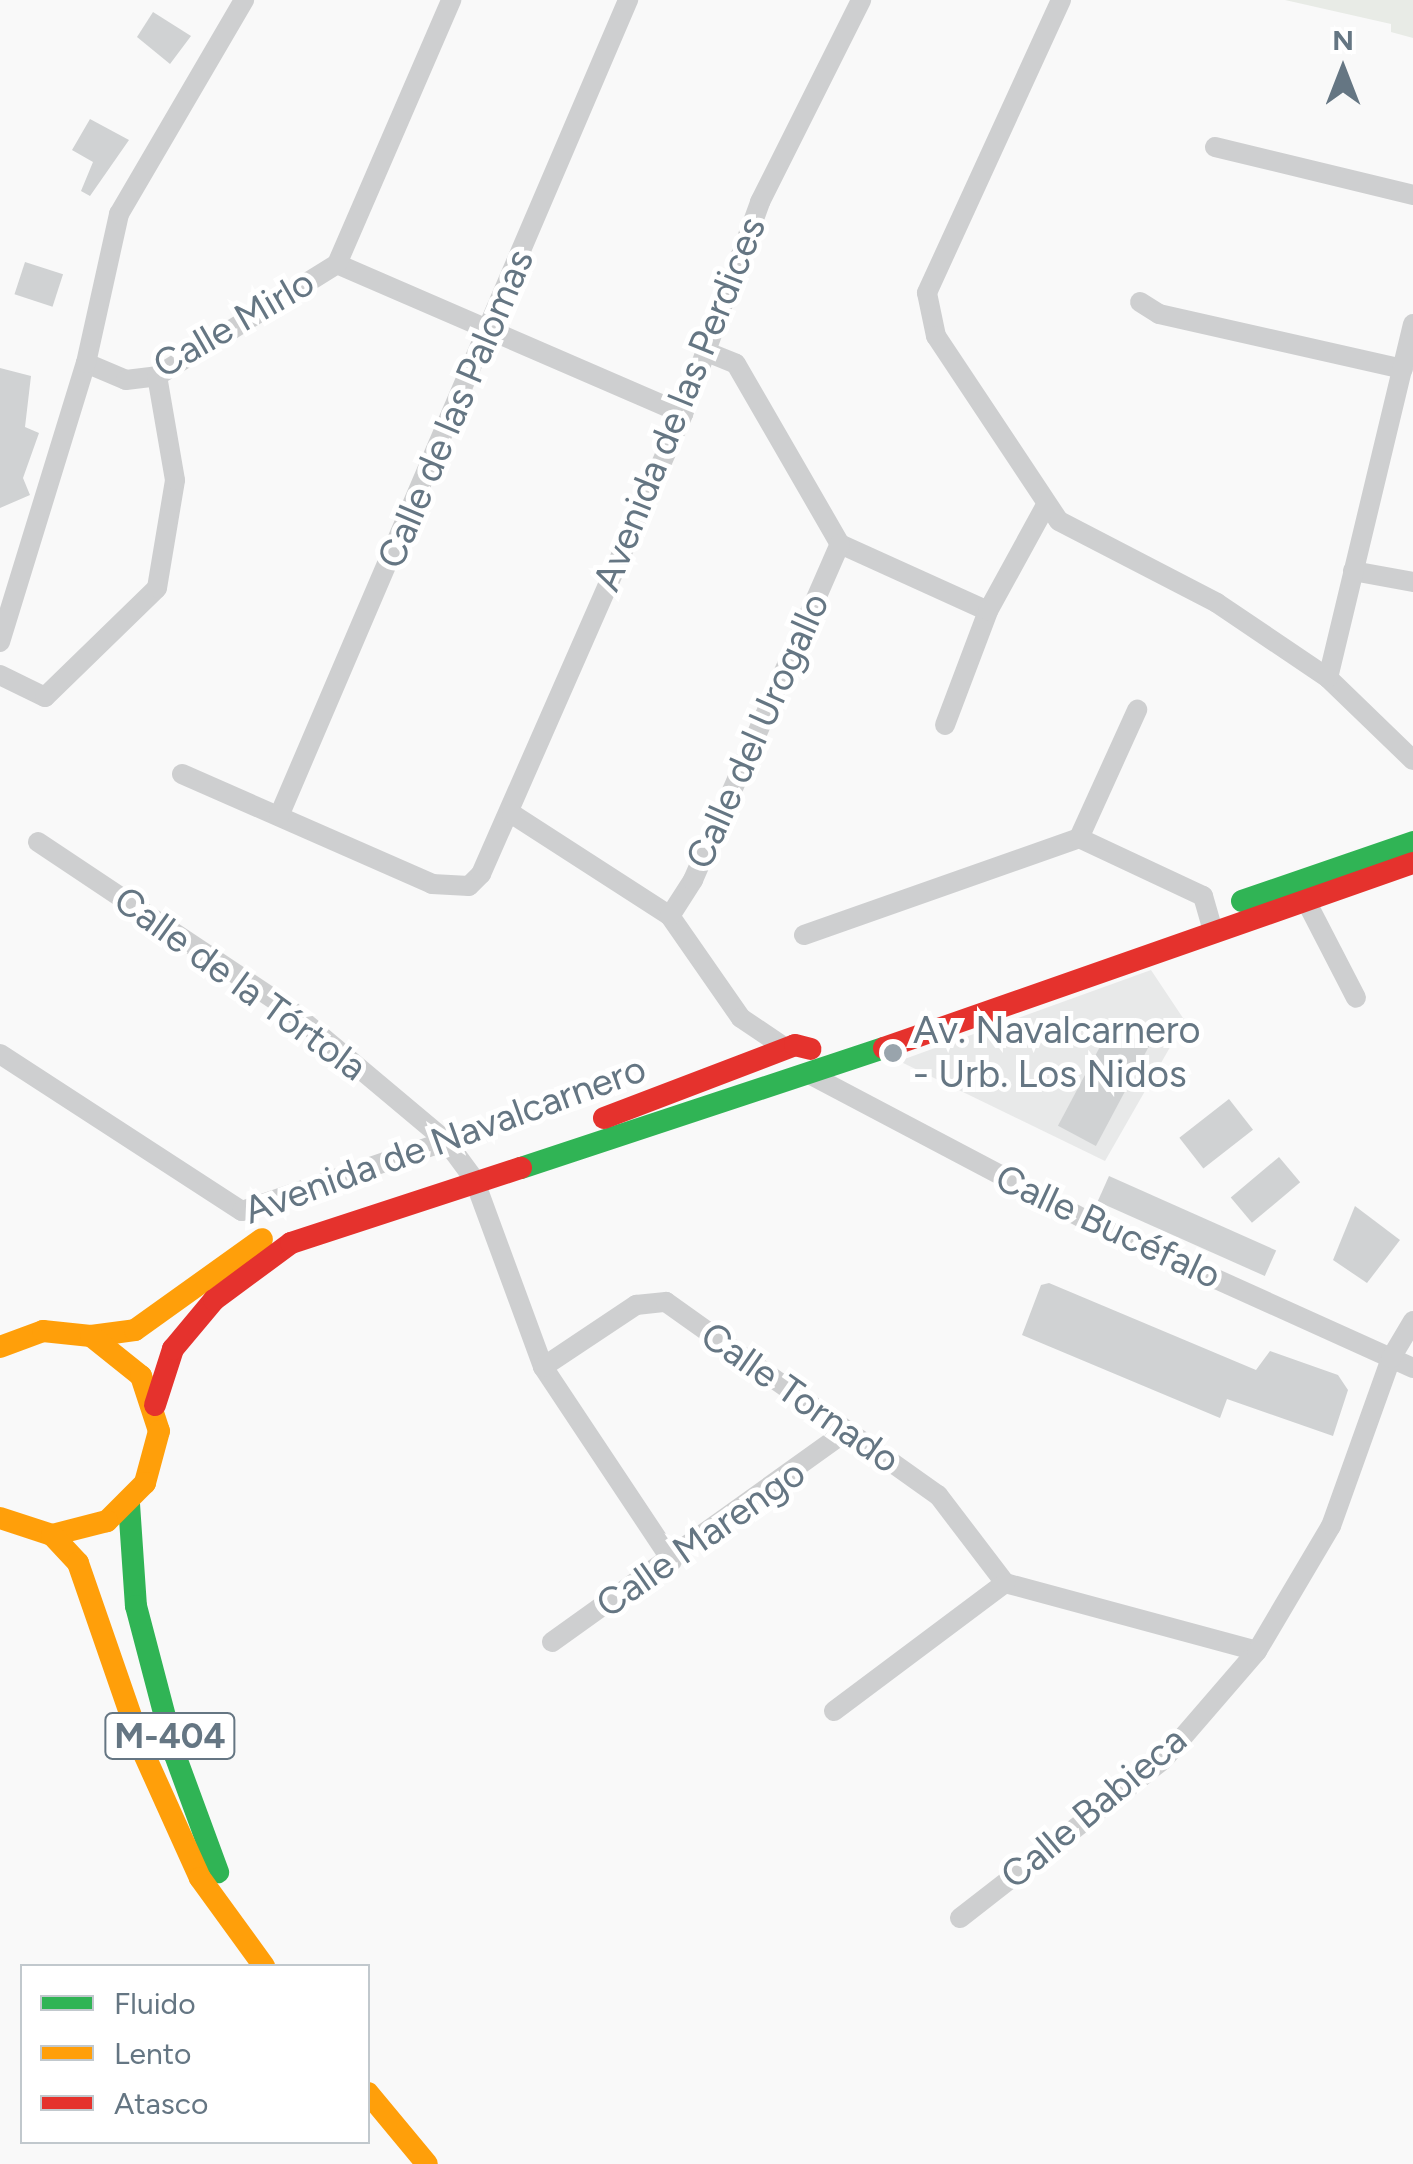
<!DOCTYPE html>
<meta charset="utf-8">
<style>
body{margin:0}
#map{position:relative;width:1413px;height:2164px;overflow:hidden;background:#f9f9f9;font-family:Figtree,sans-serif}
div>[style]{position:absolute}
.built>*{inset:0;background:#e8e9e9}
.green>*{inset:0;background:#e8ebe6}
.building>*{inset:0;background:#d0d2d3;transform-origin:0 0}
.street>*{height:20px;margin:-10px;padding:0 10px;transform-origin:10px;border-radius:10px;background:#cecfd0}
.fast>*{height:22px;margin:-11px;padding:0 11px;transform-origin:11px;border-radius:11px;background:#30b455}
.slow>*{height:22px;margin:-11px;padding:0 11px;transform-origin:11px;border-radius:11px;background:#ff9f0a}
.jam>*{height:22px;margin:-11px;padding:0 11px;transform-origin:11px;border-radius:11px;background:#e5322d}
.dots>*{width:28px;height:28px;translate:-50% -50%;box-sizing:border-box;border:5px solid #fff;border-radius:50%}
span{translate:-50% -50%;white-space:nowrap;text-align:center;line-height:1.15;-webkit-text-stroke:10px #fff;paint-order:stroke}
.shield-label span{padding:2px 8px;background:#fff;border:2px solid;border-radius:8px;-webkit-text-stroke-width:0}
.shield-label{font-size:35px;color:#657683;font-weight:700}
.street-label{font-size:38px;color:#657683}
.poi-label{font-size:38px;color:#657683}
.left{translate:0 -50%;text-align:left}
.legend{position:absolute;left:20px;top:1964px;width:350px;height:180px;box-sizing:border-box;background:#fff;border:2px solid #c1c8cd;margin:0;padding:12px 18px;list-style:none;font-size:30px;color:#657683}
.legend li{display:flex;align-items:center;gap:20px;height:50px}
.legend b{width:50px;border:2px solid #c1c8cd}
.north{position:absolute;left:1293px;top:20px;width:100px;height:100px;-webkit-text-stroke:8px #fff;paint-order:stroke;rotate:0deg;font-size:28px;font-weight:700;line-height:40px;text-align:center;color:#657683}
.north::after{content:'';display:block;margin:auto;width:35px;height:45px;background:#657683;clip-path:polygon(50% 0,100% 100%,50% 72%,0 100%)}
</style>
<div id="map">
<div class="built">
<i style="clip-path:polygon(1151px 970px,1185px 1021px,1105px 1161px,899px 1061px)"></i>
</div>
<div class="green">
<i style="clip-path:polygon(1285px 0,1413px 0,1413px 38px,1391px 32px,1391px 24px)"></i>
</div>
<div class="building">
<i style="clip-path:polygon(153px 12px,191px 36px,170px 64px,137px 37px)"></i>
<i style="clip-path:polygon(90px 119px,129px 140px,90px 196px,81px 191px,93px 162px,72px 150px)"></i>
<i style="left:25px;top:262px;width:40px;height:34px;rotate:18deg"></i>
<i style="clip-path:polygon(0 368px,31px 376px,25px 427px,39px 433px,23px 478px,30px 495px,0 508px)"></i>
<i style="left:1111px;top:1026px;width:43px;height:113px;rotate:28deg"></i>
<i style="left:1229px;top:1099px;width:39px;height:63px;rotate:52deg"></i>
<i style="left:1279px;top:1157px;width:33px;height:63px;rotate:50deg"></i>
<i style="left:1109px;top:1176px;width:183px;height:28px;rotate:24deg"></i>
<i style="clip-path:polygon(1355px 1206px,1400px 1240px,1367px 1283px,1333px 1260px)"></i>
<i style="clip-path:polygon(1049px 1283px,1256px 1370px,1270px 1351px,1338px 1375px,1348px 1390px,1333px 1436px,1227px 1399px,1220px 1418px,1022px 1335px,1041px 1285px)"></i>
</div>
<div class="street">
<i style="left:1061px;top:0;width:322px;rotate:114.6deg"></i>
<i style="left:927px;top:293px;width:44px;rotate:78.2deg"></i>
<i style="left:936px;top:336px;width:222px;rotate:56.4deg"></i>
<i style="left:1059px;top:521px;width:178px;rotate:27.4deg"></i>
<i style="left:1217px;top:603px;width:134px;rotate:34deg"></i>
<i style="left:1328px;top:678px;width:118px;rotate:44deg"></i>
<i style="left:1215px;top:147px;width:204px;rotate:13.6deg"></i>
<i style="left:337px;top:264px;width:377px;rotate:23.4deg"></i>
<i style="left:1140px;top:302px;width:22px;rotate:32deg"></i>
<i style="left:1159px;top:314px;width:250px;rotate:12.7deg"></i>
<i style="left:707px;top:352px;width:31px;rotate:22deg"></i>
<i style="left:736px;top:364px;width:208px;rotate:60deg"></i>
<i style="left:840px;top:544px;width:162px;rotate:24.4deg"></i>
<i style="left:86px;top:363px;width:43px;rotate:23deg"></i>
<i style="left:126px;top:380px;width:31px;rotate:-7deg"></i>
<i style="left:157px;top:376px;width:212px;rotate:-31.9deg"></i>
<i style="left:337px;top:264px;width:288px;rotate:-66.6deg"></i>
<i style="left:1353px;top:571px;width:61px;rotate:10.4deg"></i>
<i style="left:0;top:642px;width:292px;rotate:-72.9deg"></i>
<i style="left:86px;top:363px;width:153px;rotate:-77.5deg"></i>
<i style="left:119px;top:214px;width:248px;rotate:-59.7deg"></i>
<i style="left:0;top:675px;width:50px;rotate:26.1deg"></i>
<i style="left:45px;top:697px;width:156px;rotate:-44.2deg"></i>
<i style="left:157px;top:588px;width:109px;rotate:-80.5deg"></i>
<i style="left:175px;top:480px;width:106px;rotate:-99.8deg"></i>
<i style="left:1328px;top:678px;width:364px;rotate:-76.5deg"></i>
<i style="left:945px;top:725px;width:122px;rotate:-69.3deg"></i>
<i style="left:988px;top:611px;width:121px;rotate:-61.3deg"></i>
<i style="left:182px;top:774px;width:273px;rotate:23.7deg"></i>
<i style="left:432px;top:884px;width:37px;rotate:3deg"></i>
<i style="left:469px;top:886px;width:17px;rotate:-45deg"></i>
<i style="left:481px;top:874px;width:502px;rotate:-66.29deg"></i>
<i style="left:683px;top:414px;width:226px;rotate:-70deg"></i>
<i style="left:760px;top:202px;width:226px;rotate:-63.4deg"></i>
<i style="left:512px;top:814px;width:188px;rotate:32.8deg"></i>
<i style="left:670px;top:916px;width:124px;rotate:55.2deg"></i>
<i style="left:741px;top:1018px;width:55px;rotate:34deg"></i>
<i style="left:279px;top:816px;width:888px;rotate:-66.84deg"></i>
<i style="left:1079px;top:838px;width:141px;rotate:-65.6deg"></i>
<i style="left:38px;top:842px;width:303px;rotate:33.7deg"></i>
<i style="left:290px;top:1010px;width:204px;rotate:40deg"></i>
<i style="left:446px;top:1141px;width:47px;rotate:53.6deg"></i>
<i style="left:474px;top:1179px;width:200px;rotate:69.8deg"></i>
<i style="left:1305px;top:899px;width:111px;rotate:62.7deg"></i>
<i style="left:670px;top:916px;width:43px;rotate:-57.4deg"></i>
<i style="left:693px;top:880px;width:367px;rotate:-66.4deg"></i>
<i style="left:804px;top:935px;width:292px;rotate:-19.4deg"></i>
<i style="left:1079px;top:838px;width:137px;rotate:25.1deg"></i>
<i style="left:1203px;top:896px;width:36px;rotate:74deg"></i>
<i style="left:0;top:1054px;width:288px;rotate:33deg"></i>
<i style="left:242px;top:1211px;width:216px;rotate:-18.9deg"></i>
<i style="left:809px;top:1074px;width:320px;rotate:27.8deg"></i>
<i style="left:1092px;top:1223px;width:352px;rotate:24.3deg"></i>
<i style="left:672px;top:1561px;width:233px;rotate:-123.6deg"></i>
<i style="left:543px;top:1367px;width:112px;rotate:-33.7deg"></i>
<i style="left:636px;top:1305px;width:30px;rotate:-6deg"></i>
<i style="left:666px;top:1302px;width:334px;rotate:35.4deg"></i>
<i style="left:938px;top:1495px;width:111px;rotate:52.7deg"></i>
<i style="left:1005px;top:1583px;width:261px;rotate:15.1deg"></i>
<i style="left:552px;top:1642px;width:363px;rotate:-35.6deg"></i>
<i style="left:834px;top:1711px;width:214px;rotate:-36.8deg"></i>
<i style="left:960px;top:1918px;width:257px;rotate:-37.9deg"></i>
<i style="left:1163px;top:1760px;width:144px;rotate:-49.2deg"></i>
<i style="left:1257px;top:1651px;width:145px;rotate:-59.4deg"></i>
<i style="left:1331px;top:1526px;width:178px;rotate:-70.3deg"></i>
<i style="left:1391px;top:1358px;width:43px;rotate:-59.3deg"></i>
</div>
<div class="fast">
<i style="left:1242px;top:901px;width:181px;rotate:-19deg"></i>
<i style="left:521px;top:1168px;width:382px;rotate:-18.3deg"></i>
<i style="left:129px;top:1504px;width:102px;rotate:86.1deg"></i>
<i style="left:136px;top:1606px;width:154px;rotate:75.3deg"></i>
<i style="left:175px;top:1755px;width:125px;rotate:69.8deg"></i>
</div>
<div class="slow">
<i style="left:91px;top:1336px;width:44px;rotate:-7.8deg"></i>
<i style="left:135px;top:1330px;width:156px;rotate:-35.6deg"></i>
<i style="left:0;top:1347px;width:46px;rotate:-20.4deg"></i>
<i style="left:43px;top:1331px;width:48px;rotate:5.9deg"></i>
<i style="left:91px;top:1336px;width:64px;rotate:38.7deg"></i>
<i style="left:141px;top:1376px;width:58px;rotate:71.9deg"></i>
<i style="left:159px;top:1431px;width:54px;rotate:105.1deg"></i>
<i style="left:145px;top:1483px;width:54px;rotate:135deg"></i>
<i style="left:107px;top:1521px;width:57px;rotate:165.7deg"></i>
<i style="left:52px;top:1535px;width:55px;rotate:-161.9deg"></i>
<i style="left:52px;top:1535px;width:38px;rotate:47deg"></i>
<i style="left:78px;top:1563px;width:202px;rotate:70.9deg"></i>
<i style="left:144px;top:1754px;width:136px;rotate:65.7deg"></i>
<i style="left:200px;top:1878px;width:109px;rotate:54deg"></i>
<i style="left:368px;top:2093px;width:92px;rotate:50.3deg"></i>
</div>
<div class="jam">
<i style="left:884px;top:1048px;width:560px;rotate:-19.28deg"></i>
<i style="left:604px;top:1118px;width:204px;rotate:-20.9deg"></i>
<i style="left:795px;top:1045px;width:16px;rotate:14deg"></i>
<i style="left:155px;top:1405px;width:59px;rotate:-72.2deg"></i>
<i style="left:173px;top:1349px;width:64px;rotate:-50.1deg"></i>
<i style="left:214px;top:1300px;width:96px;rotate:-36.5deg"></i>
<i style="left:291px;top:1243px;width:242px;rotate:-18.1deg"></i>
</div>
<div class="dots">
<i style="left:893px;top:1053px;background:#99a4ac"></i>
</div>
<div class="shield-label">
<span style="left:170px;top:1736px">M-404</span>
</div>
<div class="street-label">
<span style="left:234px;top:324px;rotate:-30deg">Calle Mirlo</span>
<span style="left:680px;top:404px;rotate:-68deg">Avenida de las Perdices</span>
<span style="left:456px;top:409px;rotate:-67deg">Calle de las Palomas</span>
<span style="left:758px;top:731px;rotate:-66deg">Calle del Urogallo</span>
<span style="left:240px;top:984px;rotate:36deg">Calle de la Tórtola</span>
<span style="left:445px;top:1140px;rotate:-20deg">Avenida de Navalcarnero</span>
<span style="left:1108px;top:1227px;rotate:25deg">Calle Bucéfalo</span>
<span style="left:800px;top:1398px;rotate:35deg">Calle Tornado</span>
<span style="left:701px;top:1539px;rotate:-35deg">Calle Marengo</span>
<span style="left:1094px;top:1808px;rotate:-40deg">Calle Babieca</span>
</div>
<div class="poi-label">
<span class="left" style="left:913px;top:1053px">Av. Navalcarnero<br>- Urb. Los Nidos</span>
</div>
<ul class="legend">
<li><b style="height:12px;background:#30b455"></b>Fluido</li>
<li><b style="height:12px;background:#ff9f0a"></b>Lento</li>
<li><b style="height:12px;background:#e5322d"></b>Atasco</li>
</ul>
<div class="north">N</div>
</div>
